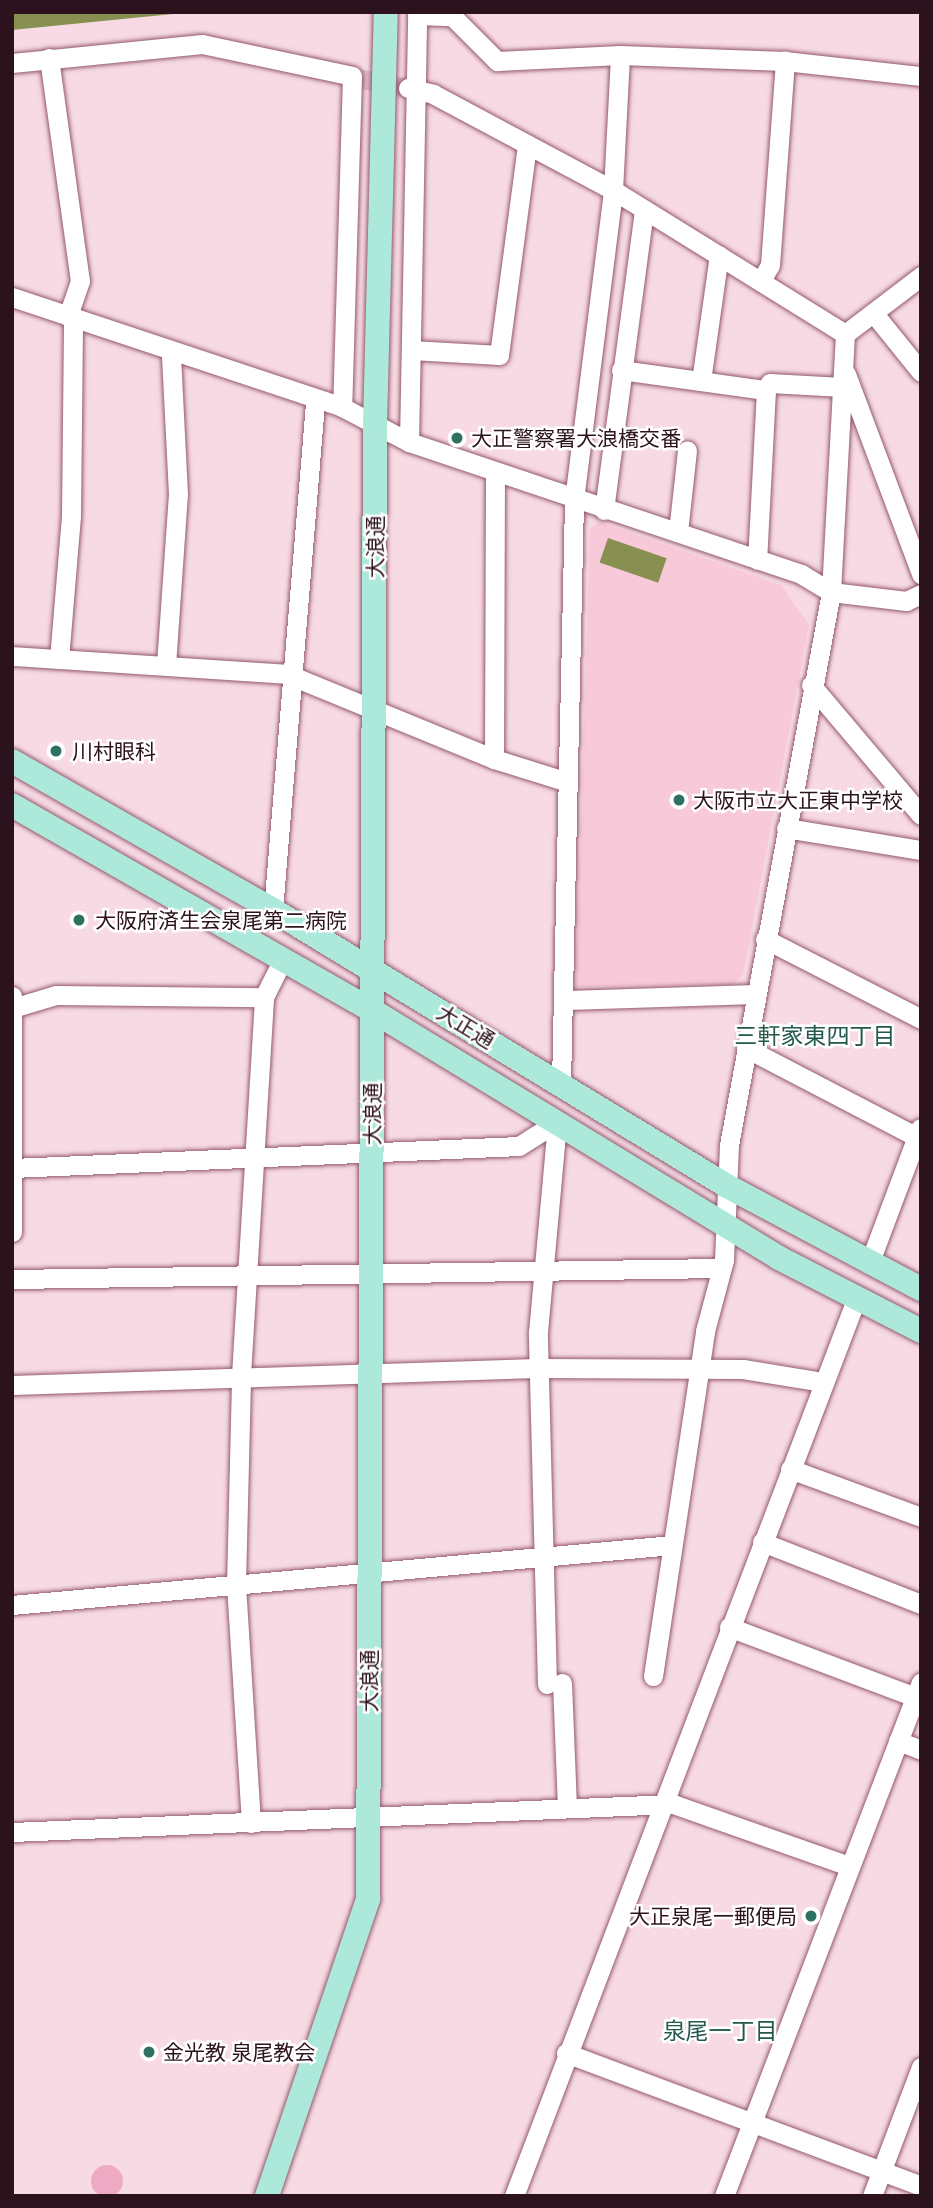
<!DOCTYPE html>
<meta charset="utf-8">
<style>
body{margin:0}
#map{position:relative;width:933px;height:2208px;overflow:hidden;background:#f7dae3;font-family:"Golos Text","Noto Sans JP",sans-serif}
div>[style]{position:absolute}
.built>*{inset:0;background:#f8c9d9}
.green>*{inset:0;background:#edaac2}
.round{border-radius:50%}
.water>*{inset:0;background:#879051;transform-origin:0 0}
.minor-tunnel>*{height:19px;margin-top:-9.5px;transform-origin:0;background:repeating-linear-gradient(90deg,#d8bcc5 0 19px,transparent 0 29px)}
.roads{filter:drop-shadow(0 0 2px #94586e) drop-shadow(0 0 2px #94586e)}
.minor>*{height:19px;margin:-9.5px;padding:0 9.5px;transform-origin:9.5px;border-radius:9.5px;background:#fff}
.major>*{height:24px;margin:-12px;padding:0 12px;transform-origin:12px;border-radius:12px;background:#ade9db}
.dots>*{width:19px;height:19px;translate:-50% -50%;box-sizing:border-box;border:4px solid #fff;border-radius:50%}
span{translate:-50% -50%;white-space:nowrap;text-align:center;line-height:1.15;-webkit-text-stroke:5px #fff;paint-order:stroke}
.poi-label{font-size:21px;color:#2b121c}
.left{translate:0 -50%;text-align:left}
.right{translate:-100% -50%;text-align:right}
.street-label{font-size:21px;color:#2b121c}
.neighbourhood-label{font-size:23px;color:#23584c}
.frame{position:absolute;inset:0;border:14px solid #2b121c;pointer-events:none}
</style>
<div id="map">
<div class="built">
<i style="clip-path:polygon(599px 522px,781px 585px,809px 625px,743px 975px,734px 984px,576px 987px,590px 529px)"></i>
</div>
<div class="green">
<i class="round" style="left:91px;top:2165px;width:32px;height:32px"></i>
</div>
<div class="water">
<i style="clip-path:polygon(12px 12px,193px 12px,12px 30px)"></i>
<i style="left:608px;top:538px;width:62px;height:26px;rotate:19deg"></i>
</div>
<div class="minor-tunnel">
<i style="left:358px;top:78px;width:51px;rotate:11.3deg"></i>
</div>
<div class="roads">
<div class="minor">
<i style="left:49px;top:58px;width:225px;rotate:82.1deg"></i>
<i style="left:80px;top:281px;width:37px;rotate:109deg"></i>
<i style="left:12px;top:63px;width:191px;rotate:-5.7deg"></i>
<i style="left:202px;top:44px;width:153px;rotate:12deg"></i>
<i style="left:352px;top:76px;width:331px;rotate:91.7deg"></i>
<i style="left:408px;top:88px;width:26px;rotate:13deg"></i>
<i style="left:433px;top:94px;width:204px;rotate:28.1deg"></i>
<i style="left:613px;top:190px;width:273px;rotate:31.8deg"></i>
<i style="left:761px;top:281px;width:18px;rotate:-61deg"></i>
<i style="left:770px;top:265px;width:205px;rotate:-85.8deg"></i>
<i style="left:12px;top:297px;width:348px;rotate:18.4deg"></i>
<i style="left:342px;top:407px;width:76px;rotate:27.6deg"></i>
<i style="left:409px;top:442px;width:414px;rotate:18.6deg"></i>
<i style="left:801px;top:574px;width:35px;rotate:31deg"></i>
<i style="left:831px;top:592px;width:76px;rotate:6.8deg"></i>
<i style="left:906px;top:601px;width:17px;rotate:-25deg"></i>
<i style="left:875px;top:315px;width:73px;rotate:51.1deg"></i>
<i style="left:845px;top:334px;width:96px;rotate:-37.3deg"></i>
<i style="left:412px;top:350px;width:87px;rotate:3.3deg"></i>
<i style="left:499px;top:355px;width:212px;rotate:-82.4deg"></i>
<i style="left:621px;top:370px;width:146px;rotate:7.9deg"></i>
<i style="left:766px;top:390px;width:170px;rotate:93deg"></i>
<i style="left:846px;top:374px;width:214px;rotate:69.4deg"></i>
<i style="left:701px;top:381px;width:127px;rotate:-81.9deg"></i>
<i style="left:766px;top:390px;width:8px;rotate:-60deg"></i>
<i style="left:770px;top:383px;width:72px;rotate:3.2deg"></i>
<i style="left:409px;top:442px;width:427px;rotate:-88.9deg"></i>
<i style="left:417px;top:15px;width:35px;rotate:2deg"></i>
<i style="left:452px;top:16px;width:64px;rotate:45deg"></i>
<i style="left:497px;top:61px;width:123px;rotate:-2.8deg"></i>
<i style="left:620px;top:55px;width:165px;rotate:2.1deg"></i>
<i style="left:785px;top:61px;width:137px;rotate:6.3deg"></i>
<i style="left:604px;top:510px;width:303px;rotate:-82.4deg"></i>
<i style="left:678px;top:532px;width:82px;rotate:-83.7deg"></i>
<i style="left:12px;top:656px;width:276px;rotate:3.7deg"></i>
<i style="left:287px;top:674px;width:224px;rotate:22.3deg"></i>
<i style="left:494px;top:759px;width:77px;rotate:17.3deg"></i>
<i style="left:59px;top:659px;width:144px;rotate:-85.2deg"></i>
<i style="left:71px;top:516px;width:198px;rotate:-89.4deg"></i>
<i style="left:166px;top:665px;width:171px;rotate:-86deg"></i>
<i style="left:178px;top:494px;width:140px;rotate:-92.9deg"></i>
<i style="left:811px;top:685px;width:170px;rotate:49.8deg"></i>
<i style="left:494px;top:759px;width:286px;rotate:-89.8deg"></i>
<i style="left:786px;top:828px;width:137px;rotate:9.3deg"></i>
<i style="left:273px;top:910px;width:509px;rotate:-85.26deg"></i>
<i style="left:765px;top:939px;width:175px;rotate:27.1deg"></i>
<i style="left:12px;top:996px;width:236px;rotate:90deg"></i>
<i style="left:567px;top:1000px;width:189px;rotate:-1.8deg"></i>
<i style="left:16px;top:1007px;width:42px;rotate:-16.7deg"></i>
<i style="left:56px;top:995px;width:208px;rotate:0.6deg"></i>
<i style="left:746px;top:1048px;width:197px;rotate:27.5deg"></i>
<i style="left:561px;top:1083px;width:583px;rotate:-88.72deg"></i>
<i style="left:574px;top:500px;width:312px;rotate:-82.8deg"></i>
<i style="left:613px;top:190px;width:135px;rotate:-87deg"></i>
<i style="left:12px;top:1168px;width:507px;rotate:-2.48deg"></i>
<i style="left:519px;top:1146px;width:45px;rotate:-32.3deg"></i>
<i style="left:869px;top:1264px;width:145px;rotate:-69.4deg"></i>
<i style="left:12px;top:1279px;width:706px;rotate:-0.89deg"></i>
<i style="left:12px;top:1385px;width:526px;rotate:-1.85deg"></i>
<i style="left:538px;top:1368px;width:205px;rotate:0.3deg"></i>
<i style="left:743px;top:1369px;width:80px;rotate:9.3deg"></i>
<i style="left:790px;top:1469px;width:140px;rotate:20.1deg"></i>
<i style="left:762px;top:1542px;width:171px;rotate:21.3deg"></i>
<i style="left:12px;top:1605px;width:663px;rotate:-5.19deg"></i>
<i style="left:729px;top:1627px;width:199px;rotate:20.6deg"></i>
<i style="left:653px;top:1676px;width:349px;rotate:-81.4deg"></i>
<i style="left:705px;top:1331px;width:73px;rotate:-75deg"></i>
<i style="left:724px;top:1260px;width:115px;rotate:-87.5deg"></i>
<i style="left:729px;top:1145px;width:562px;rotate:-79.55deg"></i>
<i style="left:831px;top:592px;width:258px;rotate:-86.9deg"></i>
<i style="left:562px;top:1683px;width:125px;rotate:87.7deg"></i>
<i style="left:547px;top:1684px;width:352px;rotate:-91.5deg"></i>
<i style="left:538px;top:1332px;width:211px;rotate:-84.8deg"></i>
<i style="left:898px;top:1741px;width:25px;rotate:21deg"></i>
<i style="left:251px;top:1823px;width:238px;rotate:-93.6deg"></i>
<i style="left:236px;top:1585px;width:210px;rotate:-88.6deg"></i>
<i style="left:241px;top:1375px;width:379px;rotate:-86.5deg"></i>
<i style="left:264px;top:997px;width:42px;rotate:-63.4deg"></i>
<i style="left:12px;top:1832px;width:662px;rotate:-2.43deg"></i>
<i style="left:673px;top:1804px;width:187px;rotate:19.4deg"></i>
<i style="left:566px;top:2053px;width:379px;rotate:20.5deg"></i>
<i style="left:514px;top:2196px;width:957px;rotate:-69.12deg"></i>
<i style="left:724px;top:2196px;width:550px;rotate:-69.03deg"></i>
<i style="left:872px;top:2196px;width:138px;rotate:-69.2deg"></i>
</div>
<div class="major">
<i style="left:12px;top:761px;width:301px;rotate:29.7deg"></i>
<i style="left:273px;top:910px;width:531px;rotate:31.3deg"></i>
<i style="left:727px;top:1186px;width:220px;rotate:28deg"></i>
<i style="left:12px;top:805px;width:416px;rotate:29.7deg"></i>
<i style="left:373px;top:1011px;width:475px;rotate:31.3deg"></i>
<i style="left:779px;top:1258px;width:160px;rotate:27.2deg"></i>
<i style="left:267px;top:2196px;width:314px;rotate:-71.2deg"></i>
<i style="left:368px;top:1899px;width:1475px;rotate:-89.73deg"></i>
<i style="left:375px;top:424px;width:412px;rotate:-88.5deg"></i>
</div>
</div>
<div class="dots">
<i style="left:457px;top:438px;background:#2e7162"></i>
<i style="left:56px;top:751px;background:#2e7162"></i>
<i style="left:679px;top:800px;background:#2e7162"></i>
<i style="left:79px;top:920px;background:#2e7162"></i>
<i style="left:811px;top:1916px;background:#2e7162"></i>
<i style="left:149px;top:2052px;background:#2e7162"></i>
</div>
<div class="poi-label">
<span class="left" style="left:471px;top:438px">大正警察署大浪橋交番</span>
<span class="left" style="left:72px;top:751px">川村眼科</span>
<span class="left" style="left:693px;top:800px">大阪市立大正東中学校</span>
<span class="left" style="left:95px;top:920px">大阪府済生会泉尾第二病院</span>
<span class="right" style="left:797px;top:1916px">大正泉尾一郵便局</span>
<span class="left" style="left:163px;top:2052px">金光教 泉尾教会</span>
</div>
<div class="street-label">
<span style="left:375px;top:547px;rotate:-90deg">大浪通</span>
<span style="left:466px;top:1026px;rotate:31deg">大正通</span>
<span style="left:372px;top:1114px;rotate:-90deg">大浪通</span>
<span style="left:369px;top:1681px;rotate:-90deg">大浪通</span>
</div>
<div class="neighbourhood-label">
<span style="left:815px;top:1035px">三軒家東四丁目</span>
<span style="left:720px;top:2030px">泉尾一丁目</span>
</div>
<div class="frame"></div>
</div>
